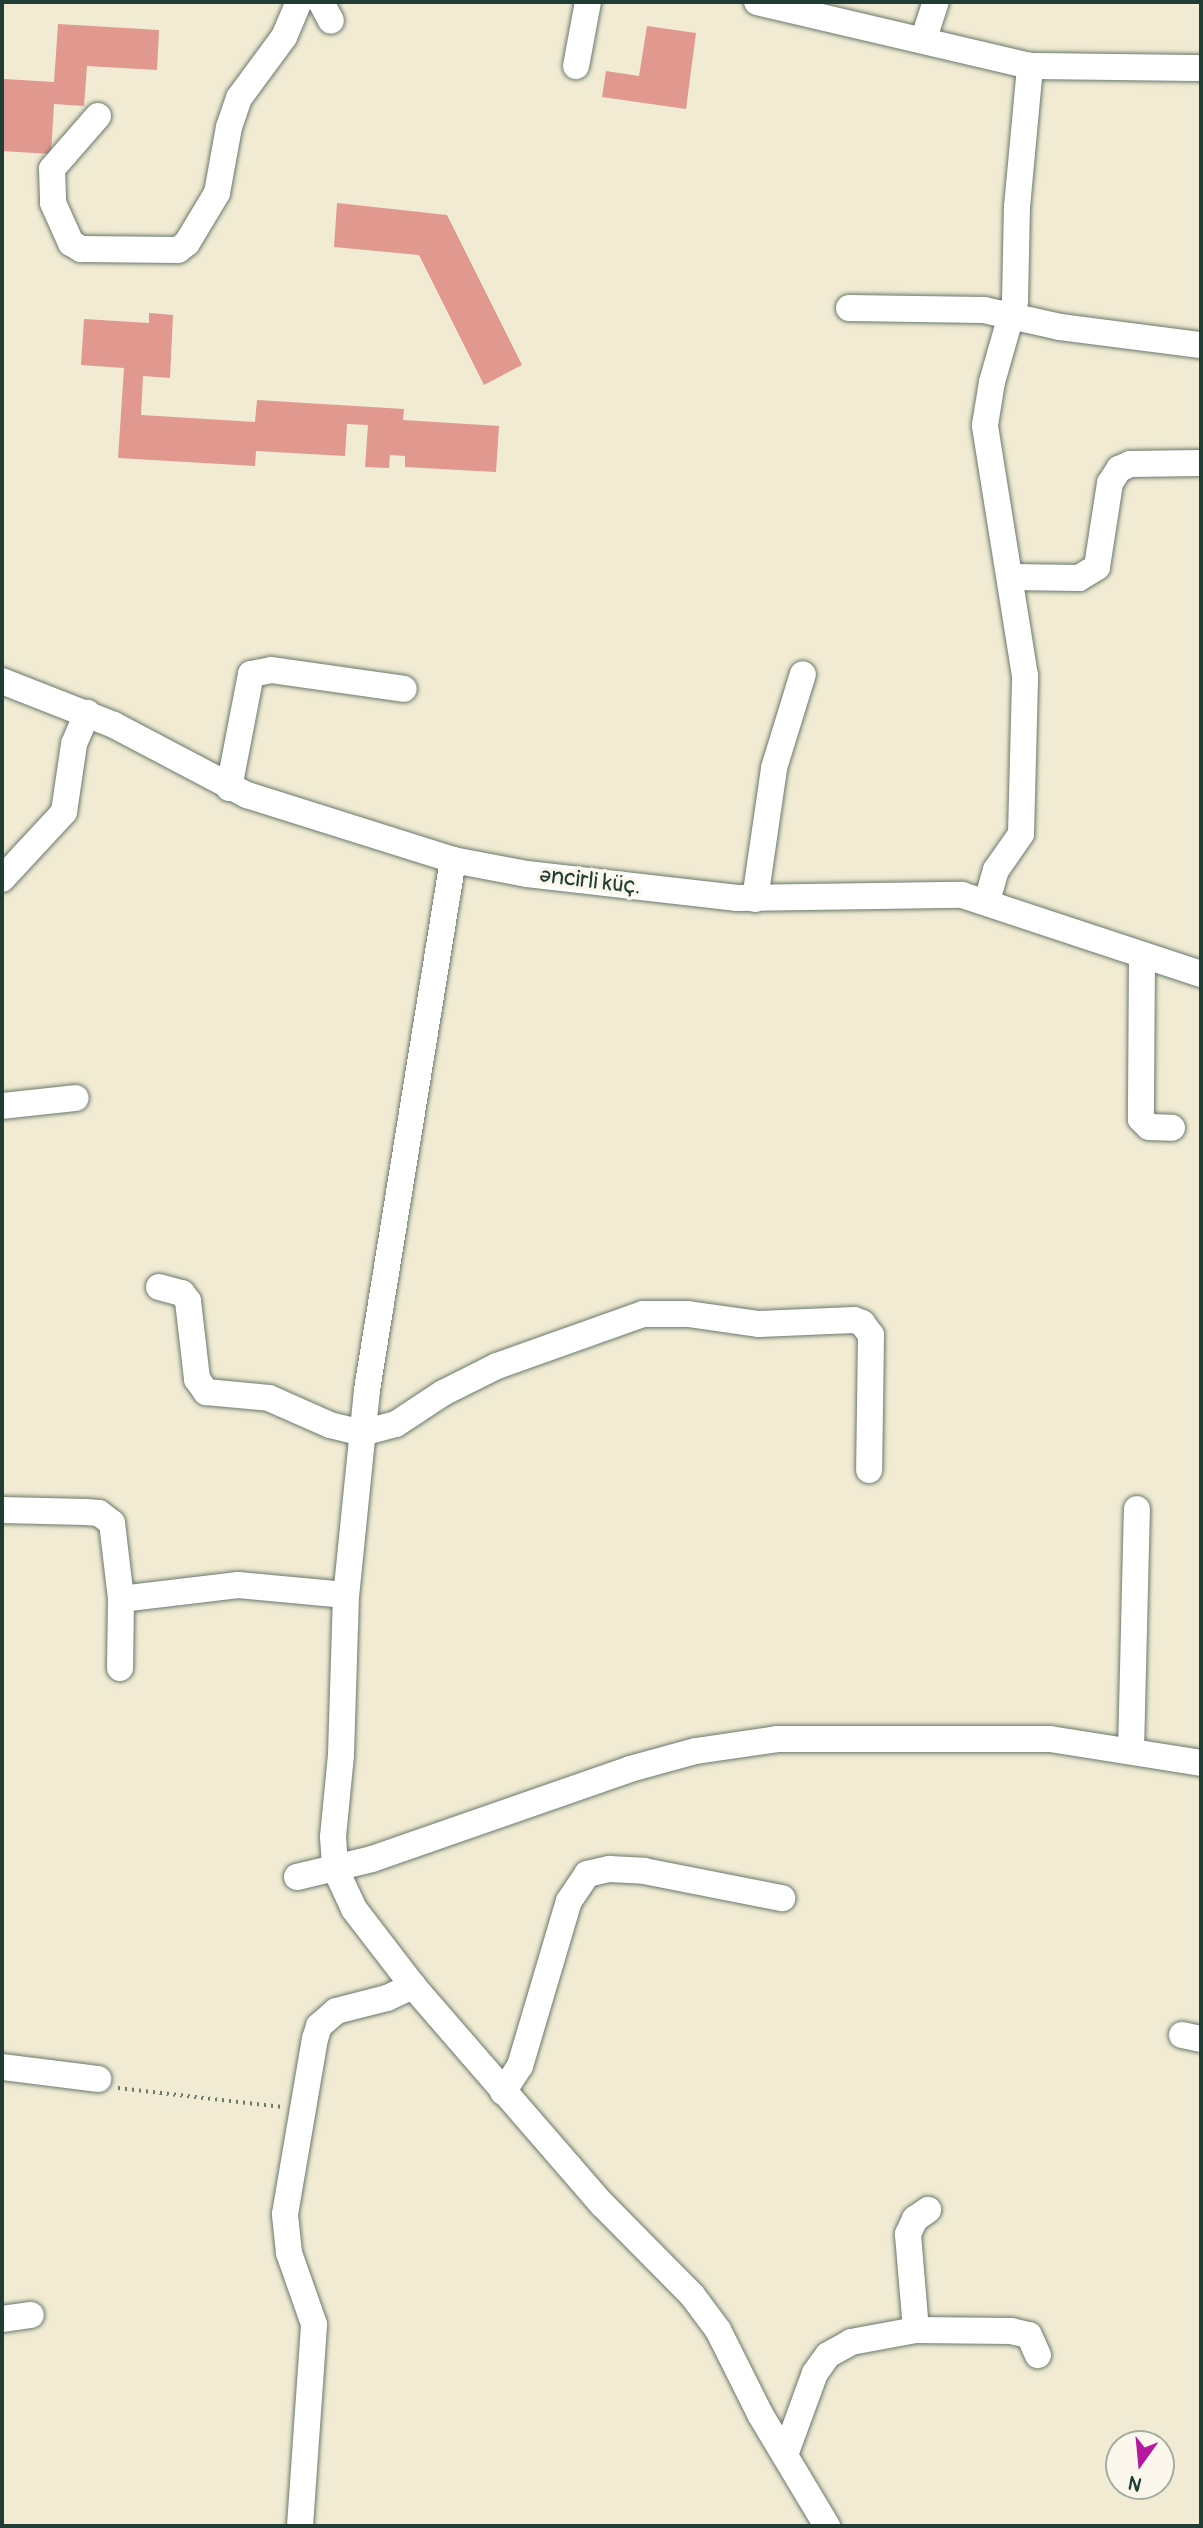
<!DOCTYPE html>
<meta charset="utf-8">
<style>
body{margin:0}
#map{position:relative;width:1203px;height:2528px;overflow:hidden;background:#f1ebd3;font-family:Pangolin,sans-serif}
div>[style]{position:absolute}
.building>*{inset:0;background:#e1988f}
.path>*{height:3.5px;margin-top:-1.75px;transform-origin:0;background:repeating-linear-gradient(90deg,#687a6c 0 2px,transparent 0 7px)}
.roads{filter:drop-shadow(0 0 2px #687a6c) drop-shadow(0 0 2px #687a6c)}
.minor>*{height:26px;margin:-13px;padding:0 13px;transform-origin:13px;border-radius:13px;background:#fff}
span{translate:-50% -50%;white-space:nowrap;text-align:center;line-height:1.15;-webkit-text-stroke:7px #fbf7ec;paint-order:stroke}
.street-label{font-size:23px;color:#1f3d34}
.frame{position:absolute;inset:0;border:4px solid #1f3d34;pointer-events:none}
.north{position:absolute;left:1105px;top:2430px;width:70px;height:70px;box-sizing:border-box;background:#fbf7ec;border:2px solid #a3ada2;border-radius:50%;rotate:195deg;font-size:19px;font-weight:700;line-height:28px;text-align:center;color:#1f3d34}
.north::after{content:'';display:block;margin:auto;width:24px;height:32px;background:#b5179e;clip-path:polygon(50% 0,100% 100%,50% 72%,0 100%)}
</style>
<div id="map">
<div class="building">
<i style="clip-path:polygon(58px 24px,159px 30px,157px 70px,87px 66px,84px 106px,54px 104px,51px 154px,2px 151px,4px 79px,54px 82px)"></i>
<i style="clip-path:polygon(647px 26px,696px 33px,686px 109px,602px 97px,606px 71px,639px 76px)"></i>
<i style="clip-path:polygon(337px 203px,447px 215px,522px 365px,484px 385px,419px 255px,334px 247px)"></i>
<i style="clip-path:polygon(149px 313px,173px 315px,170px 378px,143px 376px,141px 415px,255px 422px,257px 400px,404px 409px,403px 420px,499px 426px,496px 472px,405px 467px,405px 456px,390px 455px,389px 468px,365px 467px,368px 425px,347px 424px,345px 456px,256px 451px,255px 466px,118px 458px,124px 368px,81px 365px,84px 319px,149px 323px)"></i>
</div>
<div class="path">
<i style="left:118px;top:2088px;width:164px;rotate:6.6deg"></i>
</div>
<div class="roads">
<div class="minor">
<i style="left:321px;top:2px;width:21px;rotate:62deg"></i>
<i style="left:757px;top:2px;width:280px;rotate:13.2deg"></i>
<i style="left:1030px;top:66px;width:171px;rotate:0.7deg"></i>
<i style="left:924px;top:38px;width:38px;rotate:-72deg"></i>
<i style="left:576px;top:66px;width:65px;rotate:-79.4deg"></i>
<i style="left:98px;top:116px;width:70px;rotate:131deg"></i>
<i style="left:52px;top:169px;width:34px;rotate:88deg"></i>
<i style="left:53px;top:203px;width:44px;rotate:65.8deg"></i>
<i style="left:71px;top:243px;width:12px;rotate:31deg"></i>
<i style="left:81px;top:249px;width:97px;rotate:0.6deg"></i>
<i style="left:178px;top:250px;width:11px;rotate:-38deg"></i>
<i style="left:187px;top:243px;width:58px;rotate:-59deg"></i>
<i style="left:217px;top:193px;width:67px;rotate:-79.7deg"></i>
<i style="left:229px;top:127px;width:31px;rotate:-71deg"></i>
<i style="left:239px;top:98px;width:76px;rotate:-53.6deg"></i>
<i style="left:284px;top:37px;width:38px;rotate:-67deg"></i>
<i style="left:849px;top:308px;width:135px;rotate:0.8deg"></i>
<i style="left:984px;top:310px;width:78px;rotate:12.6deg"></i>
<i style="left:1060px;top:327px;width:142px;rotate:7.3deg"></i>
<i style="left:1012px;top:577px;width:67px;rotate:0.9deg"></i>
<i style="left:1079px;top:578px;width:21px;rotate:-31deg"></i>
<i style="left:1097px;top:567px;width:85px;rotate:-81.2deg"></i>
<i style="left:1110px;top:483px;width:17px;rotate:-57deg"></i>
<i style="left:1119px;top:469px;width:12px;rotate:-24deg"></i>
<i style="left:1130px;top:464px;width:71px;rotate:-0.8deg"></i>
<i style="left:2px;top:681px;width:120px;rotate:21.4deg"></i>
<i style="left:114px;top:725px;width:150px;rotate:27.8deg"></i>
<i style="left:247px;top:795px;width:216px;rotate:17.5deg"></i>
<i style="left:453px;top:860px;width:75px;rotate:10.7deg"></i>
<i style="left:527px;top:874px;width:212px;rotate:6.5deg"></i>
<i style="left:738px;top:898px;width:224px;rotate:-0.8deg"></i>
<i style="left:962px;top:895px;width:252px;rotate:18.3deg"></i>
<i style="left:229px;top:788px;width:116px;rotate:-79.1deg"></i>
<i style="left:251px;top:674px;width:20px;rotate:-11deg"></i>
<i style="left:271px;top:670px;width:134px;rotate:8.1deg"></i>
<i style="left:453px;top:860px;width:537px;rotate:99.22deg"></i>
<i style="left:367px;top:1390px;width:206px;rotate:95.8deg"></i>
<i style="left:346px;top:1595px;width:160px;rotate:91.8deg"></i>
<i style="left:341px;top:1755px;width:82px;rotate:95.6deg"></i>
<i style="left:333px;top:1837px;width:31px;rotate:86deg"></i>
<i style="left:335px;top:1868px;width:45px;rotate:65.1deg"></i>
<i style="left:354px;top:1909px;width:97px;rotate:52.5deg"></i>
<i style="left:413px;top:1986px;width:290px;rotate:49.1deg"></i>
<i style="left:603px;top:2205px;width:127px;rotate:45.3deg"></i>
<i style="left:692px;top:2295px;width:44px;rotate:53.4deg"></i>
<i style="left:718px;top:2330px;width:94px;rotate:63.4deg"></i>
<i style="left:760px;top:2414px;width:131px;rotate:59.1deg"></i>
<i style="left:2px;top:879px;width:91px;rotate:-47.2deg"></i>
<i style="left:64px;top:812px;width:69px;rotate:-81.6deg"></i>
<i style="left:74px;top:744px;width:34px;rotate:-67deg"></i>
<i style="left:755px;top:899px;width:132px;rotate:-81.7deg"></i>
<i style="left:774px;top:768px;width:98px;rotate:-72.9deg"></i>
<i style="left:987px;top:901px;width:32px;rotate:-74deg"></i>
<i style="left:996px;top:870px;width:44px;rotate:-55.2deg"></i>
<i style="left:1021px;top:834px;width:158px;rotate:-88.5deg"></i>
<i style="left:1025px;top:676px;width:254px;rotate:-99.1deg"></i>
<i style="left:985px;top:425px;width:44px;rotate:-80.8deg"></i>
<i style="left:992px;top:382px;width:84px;rotate:-74.1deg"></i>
<i style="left:1015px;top:301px;width:94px;rotate:-88.8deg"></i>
<i style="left:1017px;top:207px;width:142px;rotate:-84.7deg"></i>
<i style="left:1142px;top:956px;width:163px;rotate:90.4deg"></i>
<i style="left:1141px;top:1119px;width:11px;rotate:45deg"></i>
<i style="left:1149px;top:1127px;width:23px;rotate:2deg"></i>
<i style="left:2px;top:1106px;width:74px;rotate:-6.2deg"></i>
<i style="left:159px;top:1287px;width:24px;rotate:15deg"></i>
<i style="left:182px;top:1293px;width:10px;rotate:53deg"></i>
<i style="left:188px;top:1301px;width:79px;rotate:83.4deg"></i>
<i style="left:197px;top:1379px;width:16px;rotate:55deg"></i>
<i style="left:206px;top:1392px;width:63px;rotate:5.4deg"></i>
<i style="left:269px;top:1398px;width:67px;rotate:23.9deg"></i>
<i style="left:330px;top:1425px;width:33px;rotate:14deg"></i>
<i style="left:362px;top:1433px;width:35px;rotate:-15deg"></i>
<i style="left:396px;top:1424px;width:56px;rotate:-33.4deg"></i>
<i style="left:443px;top:1393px;width:60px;rotate:-26.6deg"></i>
<i style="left:497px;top:1366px;width:155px;rotate:-19.6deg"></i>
<i style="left:643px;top:1314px;width:45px"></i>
<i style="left:688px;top:1314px;width:72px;rotate:8deg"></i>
<i style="left:759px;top:1324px;width:95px;rotate:-2.4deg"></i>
<i style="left:854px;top:1320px;width:9px;rotate:21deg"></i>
<i style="left:862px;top:1323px;width:15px;rotate:53deg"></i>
<i style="left:871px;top:1335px;width:135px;rotate:90.8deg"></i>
<i style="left:2px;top:1510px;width:84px;rotate:1.4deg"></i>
<i style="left:86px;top:1512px;width:13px;rotate:4deg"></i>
<i style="left:99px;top:1513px;width:16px;rotate:38deg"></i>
<i style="left:112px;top:1523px;width:77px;rotate:83.2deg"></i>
<i style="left:121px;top:1599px;width:69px;rotate:90.8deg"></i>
<i style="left:121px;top:1599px;width:118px;rotate:-6.8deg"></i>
<i style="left:238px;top:1585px;width:108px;rotate:5.3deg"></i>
<i style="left:1131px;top:1751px;width:242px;rotate:-88.6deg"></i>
<i style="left:297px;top:1877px;width:77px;rotate:-13.5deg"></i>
<i style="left:372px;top:1859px;width:273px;rotate:-19.2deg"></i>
<i style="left:630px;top:1769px;width:68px;rotate:-15.3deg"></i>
<i style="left:696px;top:1751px;width:82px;rotate:-8.4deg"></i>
<i style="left:777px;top:1739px;width:273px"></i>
<i style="left:1050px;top:1739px;width:153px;rotate:9deg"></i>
<i style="left:1182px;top:2035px;width:19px;rotate:12deg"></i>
<i style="left:2px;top:2067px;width:97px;rotate:7.1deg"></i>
<i style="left:503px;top:2092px;width:31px;rotate:-57deg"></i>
<i style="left:520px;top:2066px;width:172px;rotate:-73.5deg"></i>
<i style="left:569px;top:1901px;width:32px;rotate:-56deg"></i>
<i style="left:587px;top:1874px;width:23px;rotate:-13deg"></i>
<i style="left:609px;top:1869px;width:35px;rotate:3deg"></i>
<i style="left:644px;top:1871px;width:141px;rotate:11.1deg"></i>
<i style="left:2px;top:2319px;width:29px;rotate:-8deg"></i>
<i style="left:916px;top:2330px;width:96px;rotate:-94.8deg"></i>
<i style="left:908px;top:2234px;width:17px;rotate:-65deg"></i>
<i style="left:915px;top:2219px;width:16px;rotate:-35deg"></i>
<i style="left:785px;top:2455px;width:87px;rotate:-69.9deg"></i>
<i style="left:815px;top:2373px;width:22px;rotate:-54deg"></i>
<i style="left:828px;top:2355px;width:26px;rotate:-29deg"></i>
<i style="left:851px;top:2342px;width:66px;rotate:-10.5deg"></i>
<i style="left:916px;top:2330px;width:95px;rotate:0.6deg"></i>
<i style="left:1011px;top:2331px;width:18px;rotate:13deg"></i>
<i style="left:1029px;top:2335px;width:22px;rotate:66deg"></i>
<i style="left:300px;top:2526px;width:202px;rotate:-86deg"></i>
<i style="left:314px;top:2324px;width:75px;rotate:-109.4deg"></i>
<i style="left:289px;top:2253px;width:39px;rotate:-96deg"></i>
<i style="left:285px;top:2214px;width:178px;rotate:-80.3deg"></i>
<i style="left:315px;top:2039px;width:14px;rotate:-73deg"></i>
<i style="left:319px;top:2026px;width:23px;rotate:-41deg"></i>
<i style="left:336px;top:2011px;width:53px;rotate:-14.3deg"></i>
<i style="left:387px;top:1998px;width:29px;rotate:-25deg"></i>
</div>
</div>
<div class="street-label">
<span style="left:590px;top:881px;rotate:7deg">Əncirli küç.</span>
</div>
<div class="frame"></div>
<div class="north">N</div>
</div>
